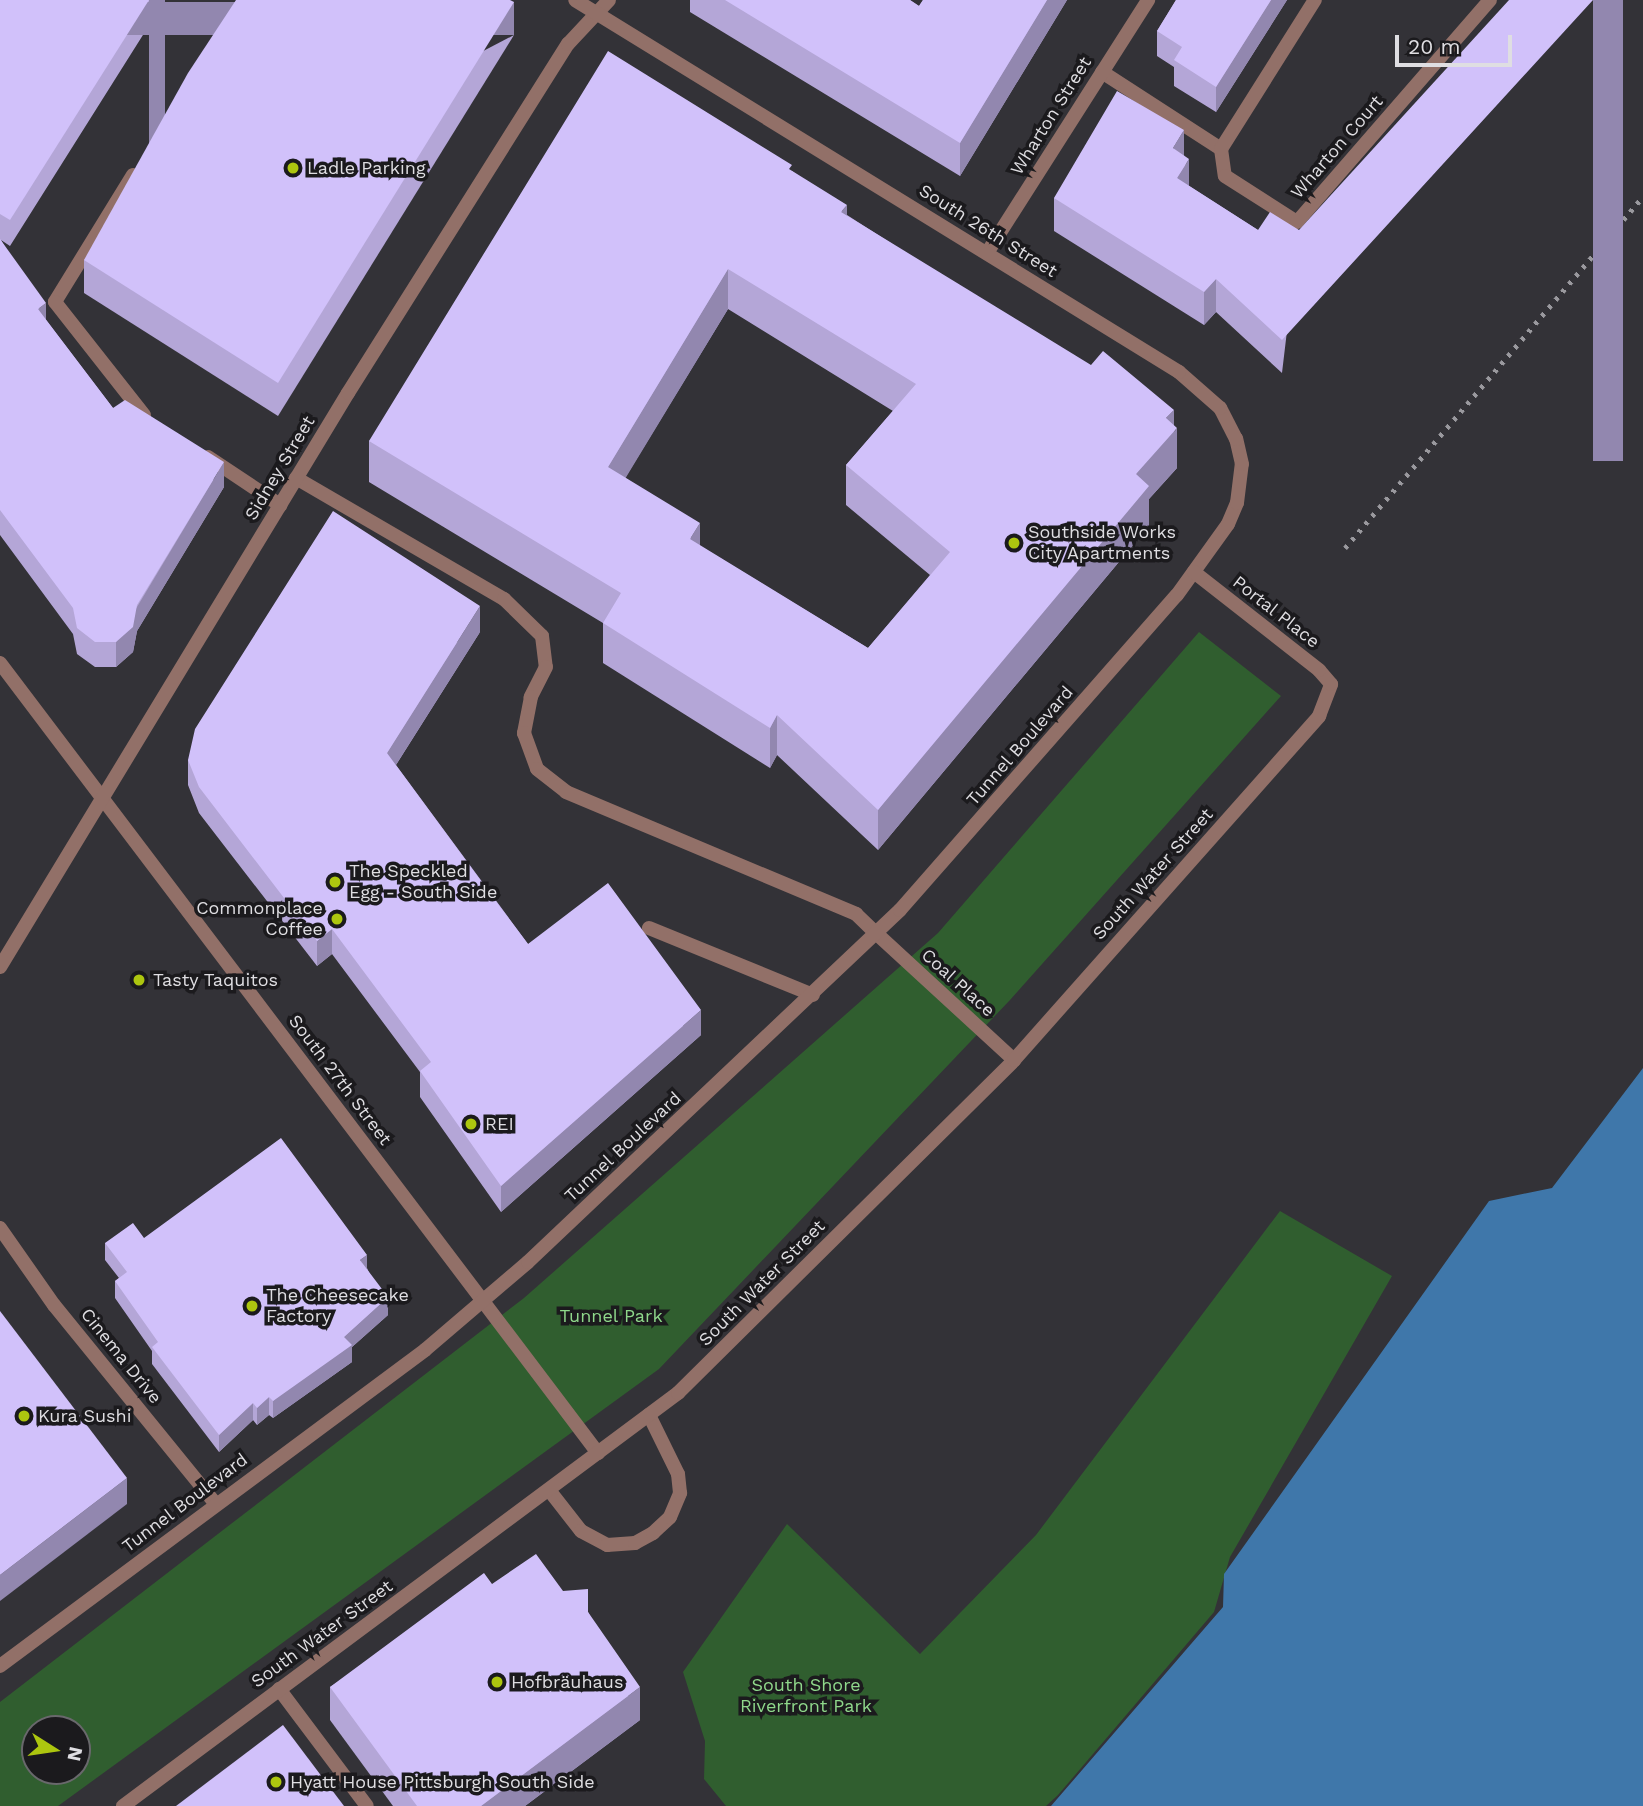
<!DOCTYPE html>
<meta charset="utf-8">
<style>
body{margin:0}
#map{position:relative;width:1643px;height:1806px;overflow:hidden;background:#333237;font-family:"Work Sans",sans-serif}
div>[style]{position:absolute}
.green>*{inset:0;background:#305e2f}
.water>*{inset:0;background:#3f77aa}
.lane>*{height:14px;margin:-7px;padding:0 7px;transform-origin:7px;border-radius:7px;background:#927068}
.street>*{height:14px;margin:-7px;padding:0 7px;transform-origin:7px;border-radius:7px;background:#927068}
.rail>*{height:5px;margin-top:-2.5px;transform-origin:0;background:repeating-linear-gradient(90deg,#9a999e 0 3.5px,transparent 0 10.5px)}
.wall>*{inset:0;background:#b4a6d7}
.shaded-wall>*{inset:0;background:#9287af;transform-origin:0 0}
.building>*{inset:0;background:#d1c1fa}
.dots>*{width:19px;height:19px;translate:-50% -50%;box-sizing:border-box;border:4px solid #1b1a1d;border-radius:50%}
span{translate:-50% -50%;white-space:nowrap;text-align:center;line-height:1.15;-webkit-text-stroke:7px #1b1a1d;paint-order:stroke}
.street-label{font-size:18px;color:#dfdee2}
.poi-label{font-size:18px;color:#dfdee2}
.left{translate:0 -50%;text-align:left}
.right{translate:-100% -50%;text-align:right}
.park-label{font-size:18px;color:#8fd88b}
.north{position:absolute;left:21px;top:1715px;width:70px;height:70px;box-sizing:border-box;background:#1b1a1d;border:2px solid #69686c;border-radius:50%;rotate:102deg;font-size:19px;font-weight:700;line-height:28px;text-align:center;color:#dfdee2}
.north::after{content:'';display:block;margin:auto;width:24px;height:32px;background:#adc60f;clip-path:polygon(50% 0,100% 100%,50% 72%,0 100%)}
.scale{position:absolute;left:1395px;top:35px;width:117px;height:32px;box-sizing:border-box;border:4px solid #dfdee2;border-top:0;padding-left:9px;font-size:21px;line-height:24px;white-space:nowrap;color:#dfdee2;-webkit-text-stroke:5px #1b1a1d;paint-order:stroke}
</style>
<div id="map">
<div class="green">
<i style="clip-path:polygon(evenodd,1199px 632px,1281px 696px,1010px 1000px,659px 1369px,58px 1806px,0 1806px,0 1702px,524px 1298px,938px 933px,1199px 632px,35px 1729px,77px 1729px,77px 1771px,35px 1771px,35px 1729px)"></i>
<i style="clip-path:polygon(1280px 1211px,1392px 1276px,1230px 1557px,1214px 1612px,1058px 1795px,1046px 1806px,726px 1806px,704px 1779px,705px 1741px,683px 1672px,787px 1524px,920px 1654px,1036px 1535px)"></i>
</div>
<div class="water">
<i style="clip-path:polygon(1643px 1068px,1643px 1806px,1051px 1806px,1223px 1607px,1224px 1574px,1489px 1201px,1552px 1188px)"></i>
</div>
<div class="lane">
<i style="left:1102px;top:72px;width:142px;rotate:32.9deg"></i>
<i style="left:1221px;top:149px;width:27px;rotate:82deg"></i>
<i style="left:1225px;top:176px;width:85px;rotate:32.6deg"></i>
<i style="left:1297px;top:222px;width:294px;rotate:-49deg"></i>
<i style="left:1221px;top:149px;width:176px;rotate:-57.8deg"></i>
<i style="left:133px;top:175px;width:149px;rotate:121.6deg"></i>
<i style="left:55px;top:302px;width:144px;rotate:51.8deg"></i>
<i style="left:208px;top:457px;width:87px;rotate:33.7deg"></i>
<i style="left:296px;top:478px;width:241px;rotate:30.2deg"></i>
<i style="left:504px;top:599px;width:53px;rotate:44.2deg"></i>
<i style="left:542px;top:636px;width:31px;rotate:83deg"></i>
<i style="left:546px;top:667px;width:34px;rotate:117deg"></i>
<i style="left:531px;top:697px;width:37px;rotate:101deg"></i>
<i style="left:524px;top:733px;width:38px;rotate:70deg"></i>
<i style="left:537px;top:769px;width:37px;rotate:38deg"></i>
<i style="left:566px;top:792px;width:315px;rotate:22.8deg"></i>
<i style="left:856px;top:914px;width:29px;rotate:44deg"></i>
<i style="left:649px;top:928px;width:177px;rotate:22.2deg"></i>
<i style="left:0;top:1228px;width:94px;rotate:55deg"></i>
<i style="left:54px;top:1305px;width:257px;rotate:50.9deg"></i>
<i style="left:549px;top:1490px;width:52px;rotate:52deg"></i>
<i style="left:581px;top:1531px;width:30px;rotate:28deg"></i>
<i style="left:607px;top:1545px;width:28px;rotate:-4deg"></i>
<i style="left:635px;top:1543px;width:21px;rotate:-29deg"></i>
<i style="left:653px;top:1533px;width:23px;rotate:-43deg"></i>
<i style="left:670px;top:1517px;width:26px;rotate:-67deg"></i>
<i style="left:680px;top:1493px;width:19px;rotate:-96deg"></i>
<i style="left:678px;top:1474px;width:66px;rotate:-116.2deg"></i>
<i style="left:279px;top:1689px;width:146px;rotate:53.1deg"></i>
</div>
<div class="street">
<i style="left:987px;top:253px;width:300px;rotate:-57.5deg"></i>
<i style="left:0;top:663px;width:991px;rotate:52.88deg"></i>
<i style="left:877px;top:934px;width:186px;rotate:42.6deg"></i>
<i style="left:0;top:967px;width:671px;rotate:-58.77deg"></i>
<i style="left:348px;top:393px;width:413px;rotate:-57.8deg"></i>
<i style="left:568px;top:44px;width:60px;rotate:-47deg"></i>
<i style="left:0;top:1666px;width:530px;rotate:-36.63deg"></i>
<i style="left:425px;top:1350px;width:135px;rotate:-40.5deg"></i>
<i style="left:528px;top:1262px;width:512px;rotate:-43.42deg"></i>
<i style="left:900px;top:910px;width:419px;rotate:-48.7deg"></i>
<i style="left:1177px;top:595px;width:87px;rotate:-54.3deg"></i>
<i style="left:1228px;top:524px;width:23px;rotate:-67deg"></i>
<i style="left:1237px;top:503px;width:39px;rotate:-83deg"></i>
<i style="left:1242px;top:464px;width:26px;rotate:-103deg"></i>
<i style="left:1236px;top:439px;width:35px;rotate:-117deg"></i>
<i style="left:1220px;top:408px;width:55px;rotate:-138.7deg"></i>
<i style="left:1179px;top:372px;width:709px;rotate:-148.37deg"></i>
<i style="left:123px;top:1806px;width:692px;rotate:-36.65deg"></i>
<i style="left:678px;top:1393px;width:473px;rotate:-44.7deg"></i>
<i style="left:1014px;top:1060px;width:460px;rotate:-48.4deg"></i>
<i style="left:1319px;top:716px;width:34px;rotate:-69deg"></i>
<i style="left:1331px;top:684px;width:18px;rotate:-131deg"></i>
<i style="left:1319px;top:670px;width:159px;rotate:-141.9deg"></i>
</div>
<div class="rail">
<i style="left:1345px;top:548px;width:460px;rotate:-49.7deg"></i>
</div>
<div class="wall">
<i style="clip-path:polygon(0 0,165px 0,10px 246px,1px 240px,46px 320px,113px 408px,224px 487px,137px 631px,133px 652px,116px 667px,95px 667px,77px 654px,73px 634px,0 535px)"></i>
<i style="clip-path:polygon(690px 0,910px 0,919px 6px,923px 0,1067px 0,960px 176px,690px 12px)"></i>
<i style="clip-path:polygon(1176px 0,1287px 0,1216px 112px,1174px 86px,1174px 67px,1157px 56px,1157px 31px)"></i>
<i style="clip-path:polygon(514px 35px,278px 416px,84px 293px,84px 260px)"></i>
<i style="clip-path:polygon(1184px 155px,1189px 186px,1258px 230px,1299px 230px,1282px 373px,1216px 312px,1204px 325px,1054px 231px,1054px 198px)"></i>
<i style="clip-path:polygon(evenodd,792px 171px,847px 215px,1174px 425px,1177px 468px,1149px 499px,1149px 526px,878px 850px,777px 755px,770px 768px,603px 663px,603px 623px,369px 482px,369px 441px,792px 171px,728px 309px,893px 411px,846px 465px,846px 505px,930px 575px,868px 648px,700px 546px,625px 478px,728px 309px)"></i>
<i style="clip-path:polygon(480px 632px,396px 765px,528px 944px,701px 1035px,501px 1212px,420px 1097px,420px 1072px,332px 954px,317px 966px,199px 813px,188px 785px,188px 760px)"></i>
<i style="clip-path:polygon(144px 1238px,367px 1268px,388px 1315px,352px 1347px,352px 1362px,273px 1418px,269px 1415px,257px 1425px,253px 1420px,219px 1452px,152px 1364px,152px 1351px,115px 1298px,115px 1281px,119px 1278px,105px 1260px,105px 1243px)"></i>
<i style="clip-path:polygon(492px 1584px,563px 1591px,588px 1612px,640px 1720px,525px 1806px,393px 1806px,330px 1720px,330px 1687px)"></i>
</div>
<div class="shaded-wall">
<i style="left:149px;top:0;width:16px;height:260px"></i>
<i style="clip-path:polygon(1047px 0,1067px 0,960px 176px,960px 143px)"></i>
<i style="clip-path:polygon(1271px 0,1287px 0,1216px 112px,1216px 87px)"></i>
<i style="left:1593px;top:0;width:30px;height:461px"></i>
<i style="left:514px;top:2px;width:33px;height:448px;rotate:90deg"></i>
<i style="clip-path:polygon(1184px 130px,1184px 162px,1173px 148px)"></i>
<i style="clip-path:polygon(1189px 159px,1189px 192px,1177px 178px)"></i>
<i style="clip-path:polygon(847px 205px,847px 245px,841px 212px)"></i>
<i style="clip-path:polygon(728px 269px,728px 309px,608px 507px,608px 467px)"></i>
<i style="clip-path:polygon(1216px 279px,1216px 312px,1204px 325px,1204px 292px)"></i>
<i style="clip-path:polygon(46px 303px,46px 328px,38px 309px)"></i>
<i style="clip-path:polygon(1174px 410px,1174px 432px,1177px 428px,1177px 468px,1149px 499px,1149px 526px,878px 850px,878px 810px,1136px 474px,1166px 418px)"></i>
<i style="clip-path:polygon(224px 462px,224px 487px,137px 631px,133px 652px,116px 667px,116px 642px)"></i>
<i style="clip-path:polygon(700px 523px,700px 564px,690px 539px)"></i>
<i style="clip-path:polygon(480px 606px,480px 632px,387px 779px,387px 753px)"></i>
<i style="clip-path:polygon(777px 715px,777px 755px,770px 768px,770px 728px)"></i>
<i style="clip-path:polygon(332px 929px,332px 954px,317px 966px,317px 941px)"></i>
<i style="clip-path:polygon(701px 1010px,701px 1035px,501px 1212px,501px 1186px)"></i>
<i style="clip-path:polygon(367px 1255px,367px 1273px,360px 1260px)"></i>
<i style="clip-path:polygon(388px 1297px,388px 1315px,352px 1347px,352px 1362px,273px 1418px,273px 1401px)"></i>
<i style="clip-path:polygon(269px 1397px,269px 1415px,257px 1425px,257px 1408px)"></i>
<i style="clip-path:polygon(253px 1403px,253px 1420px,219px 1452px,219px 1435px)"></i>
<i style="clip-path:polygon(127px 1478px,127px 1504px,0 1601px,0 1575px)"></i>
<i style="clip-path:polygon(640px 1687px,640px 1720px,525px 1806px,481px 1806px)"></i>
</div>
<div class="building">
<i style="clip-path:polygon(0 0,149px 0,10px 220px,0 214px)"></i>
<i style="clip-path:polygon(236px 0,510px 0,514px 2px,278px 383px,84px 260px,188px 73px)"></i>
<i style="clip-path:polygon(725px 0,910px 0,919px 6px,923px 0,1047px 0,960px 143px)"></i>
<i style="clip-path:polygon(1176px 0,1271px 0,1216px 87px,1174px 60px,1182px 47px,1157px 31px)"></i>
<i style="clip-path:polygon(1509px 0,1593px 0,1282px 340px,1216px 279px,1204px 292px,1054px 198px,1117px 91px,1184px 130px,1173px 148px,1189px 159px,1177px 178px,1258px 230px,1270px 212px,1299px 230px)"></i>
<i style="clip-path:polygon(evenodd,608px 51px,792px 165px,789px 169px,847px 205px,841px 212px,1091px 365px,1103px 351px,1174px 410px,1166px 418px,1177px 428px,1136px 474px,1149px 486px,878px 810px,777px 715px,770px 728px,603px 623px,621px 593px,369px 441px,608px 51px,728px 269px,916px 384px,846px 465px,950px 552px,868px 648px,690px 539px,700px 523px,608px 467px,728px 269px)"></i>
<i style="clip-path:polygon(0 239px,46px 303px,38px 309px,113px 408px,125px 400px,224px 462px,137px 605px,133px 627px,116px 642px,95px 642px,77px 628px,73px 608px,0 510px)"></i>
<i style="clip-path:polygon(333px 511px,480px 606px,387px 753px,498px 904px,528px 944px,608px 883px,701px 1010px,501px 1186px,420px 1071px,431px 1062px,332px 929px,317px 941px,199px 787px,188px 760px,195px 729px)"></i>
<i style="clip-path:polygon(281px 1138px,367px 1255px,360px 1260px,388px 1297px,344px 1337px,352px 1345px,273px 1401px,269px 1397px,257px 1408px,253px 1403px,219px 1435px,152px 1347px,158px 1342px,115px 1281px,127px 1272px,105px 1243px,133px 1223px,144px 1238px)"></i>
<i style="clip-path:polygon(0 1311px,127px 1478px,0 1575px)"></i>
<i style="clip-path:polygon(536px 1554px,563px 1591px,588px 1589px,588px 1612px,640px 1687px,481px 1806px,417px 1806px,330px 1687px,484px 1573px,492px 1584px)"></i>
<i style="clip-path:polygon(283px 1725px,344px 1806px,176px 1806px)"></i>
</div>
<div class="dots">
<i style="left:293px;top:168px;background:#adc60f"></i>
<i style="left:1014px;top:543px;background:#adc60f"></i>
<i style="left:335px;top:882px;background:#adc60f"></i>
<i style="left:337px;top:919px;background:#adc60f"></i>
<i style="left:139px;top:980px;background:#adc60f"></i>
<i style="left:471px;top:1124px;background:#adc60f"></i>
<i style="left:252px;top:1306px;background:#adc60f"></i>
<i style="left:24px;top:1416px;background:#adc60f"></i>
<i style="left:497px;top:1682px;background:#adc60f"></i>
<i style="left:276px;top:1782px;background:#adc60f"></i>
</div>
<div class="street-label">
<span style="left:1051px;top:116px;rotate:-58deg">Wharton Street</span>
<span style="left:1337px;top:147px;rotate:-49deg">Wharton Court</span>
<span style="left:988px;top:231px;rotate:32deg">South 26th Street</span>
<span style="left:280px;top:468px;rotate:-59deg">Sidney Street</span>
<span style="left:1276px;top:612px;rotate:38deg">Portal Place</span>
<span style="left:1020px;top:746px;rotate:-49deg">Tunnel Boulevard</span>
<span style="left:1153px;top:874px;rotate:-48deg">South Water Street</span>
<span style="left:958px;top:983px;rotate:42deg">Coal Place</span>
<span style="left:340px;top:1080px;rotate:53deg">South 27th Street</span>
<span style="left:623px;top:1147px;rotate:-43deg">Tunnel Boulevard</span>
<span style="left:762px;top:1283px;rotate:-45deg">South Water Street</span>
<span style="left:121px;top:1356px;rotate:51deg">Cinema Drive</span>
<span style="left:185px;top:1503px;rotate:-37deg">Tunnel Boulevard</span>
<span style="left:322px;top:1634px;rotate:-36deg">South Water Street</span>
</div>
<div class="poi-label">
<span class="left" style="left:307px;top:168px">Ladle Parking</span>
<span class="left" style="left:1028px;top:543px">Southside Works<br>City Apartments</span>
<span class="left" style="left:349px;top:882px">The Speckled<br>Egg - South Side</span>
<span class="right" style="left:323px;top:919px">Commonplace<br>Coffee</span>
<span class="left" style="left:153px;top:980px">Tasty Taquitos</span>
<span class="left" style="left:485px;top:1124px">REI</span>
<span class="left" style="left:266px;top:1306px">The Cheesecake<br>Factory</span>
<span class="left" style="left:38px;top:1416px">Kura Sushi</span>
<span class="left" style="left:511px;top:1682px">Hofbräuhaus</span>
<span class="left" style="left:290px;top:1782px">Hyatt House Pittsburgh South Side</span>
</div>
<div class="park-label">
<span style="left:611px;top:1316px">Tunnel Park</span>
<span style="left:806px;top:1696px">South Shore<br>Riverfront Park</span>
</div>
<div class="north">N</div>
<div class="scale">20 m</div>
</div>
